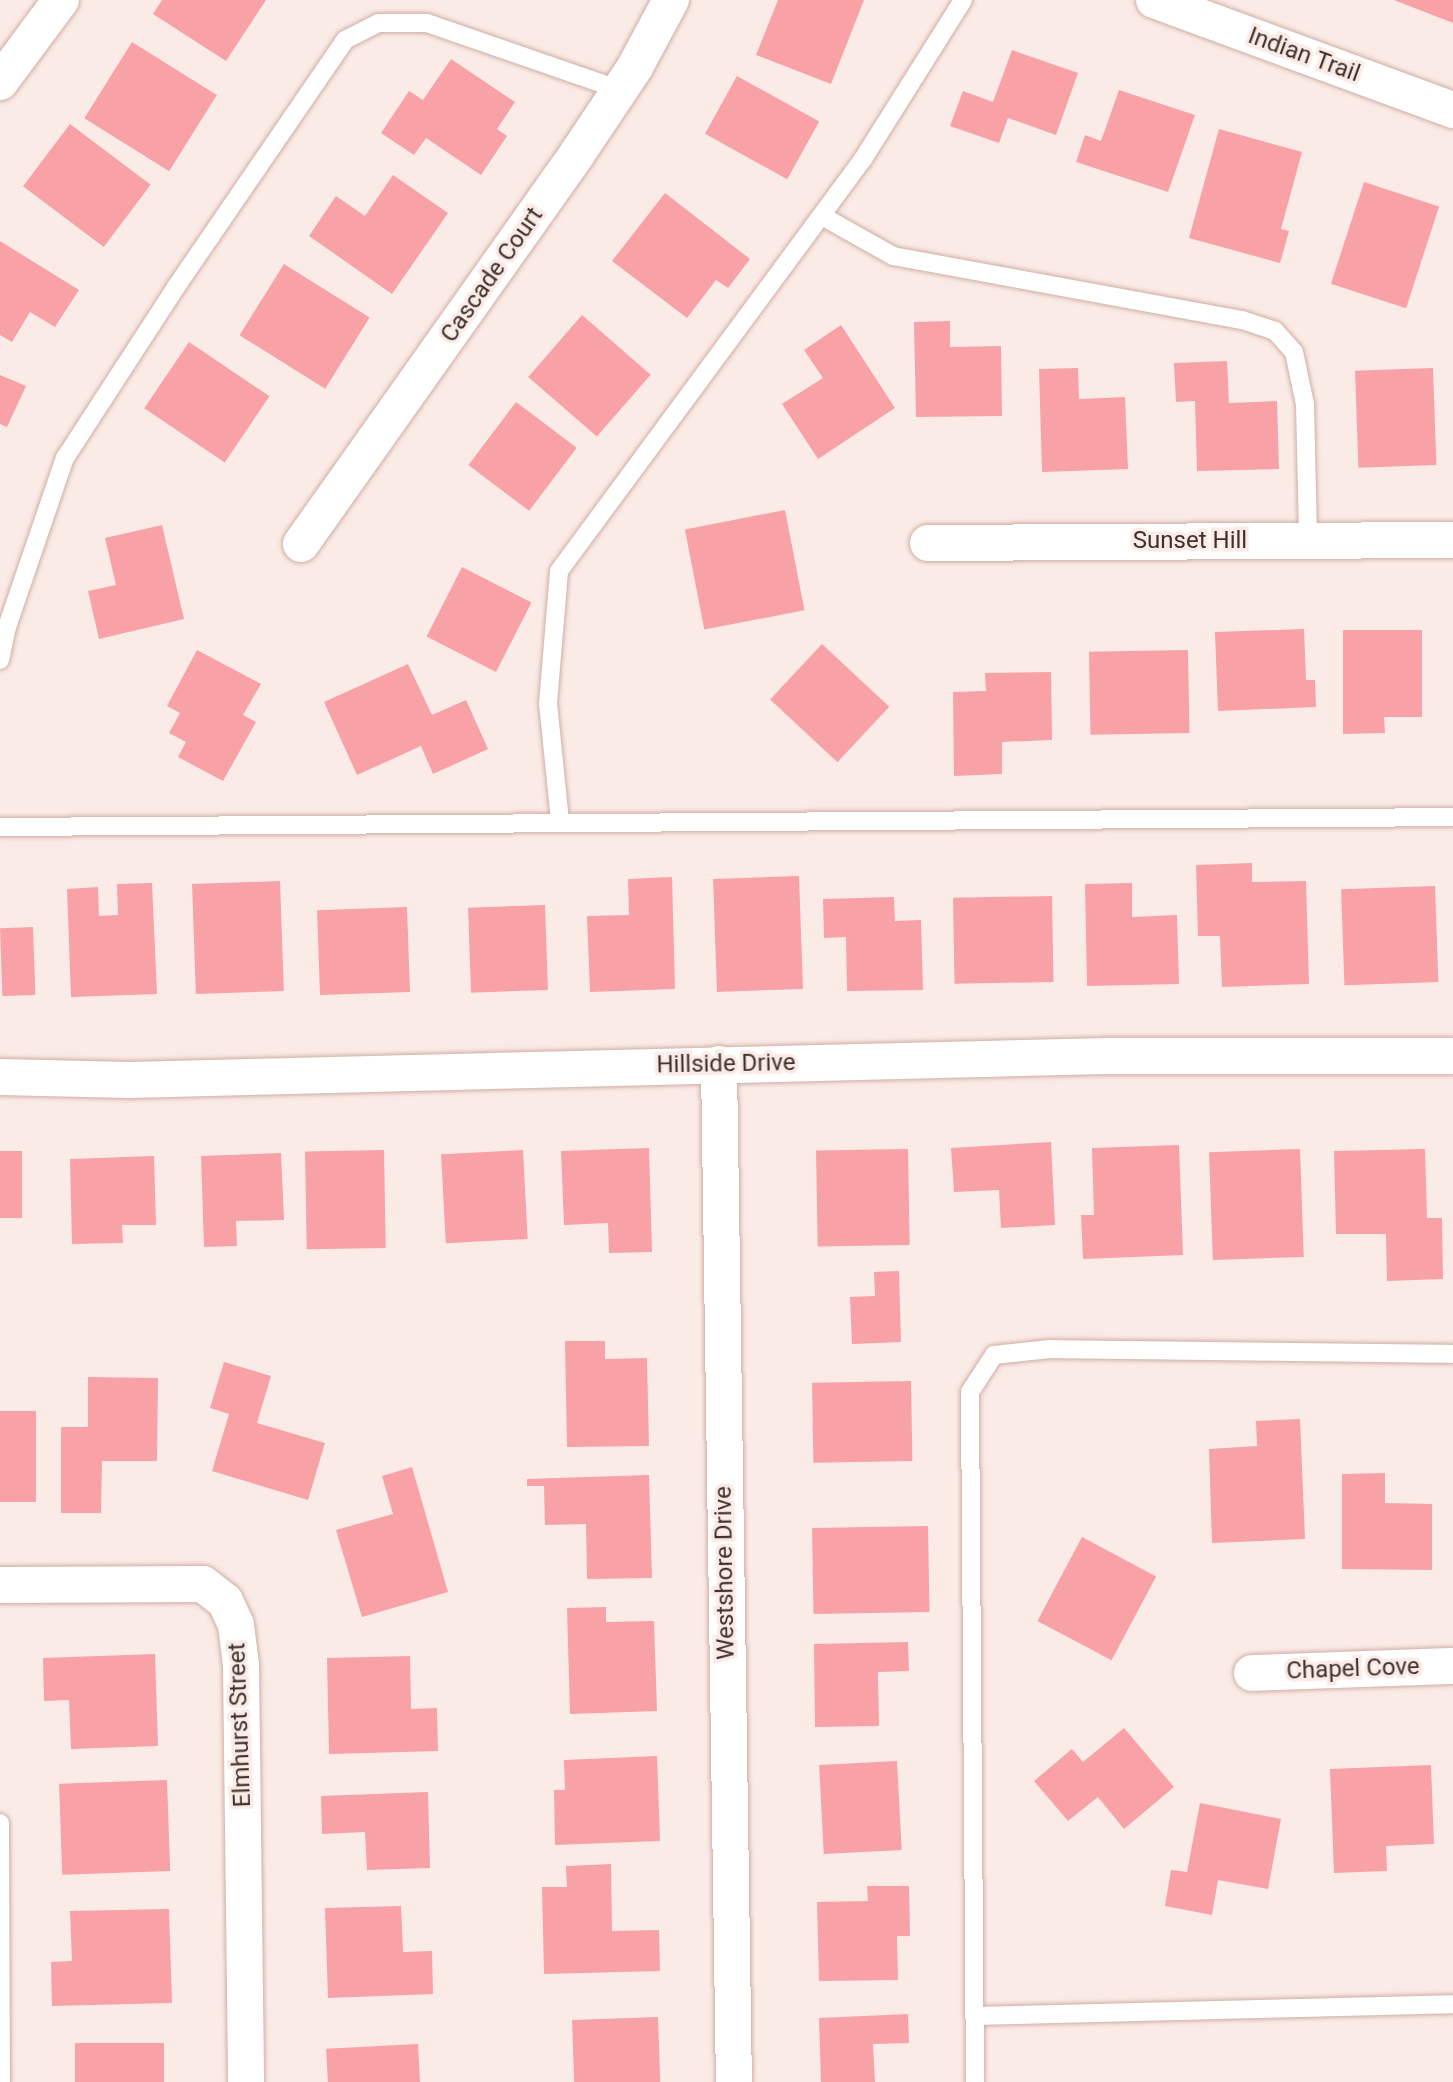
<!DOCTYPE html>
<style>
body{margin:0}
#map{position:relative;width:1453px;height:2082px;overflow:hidden;background:#faebe6;font-family:Roboto,sans-serif}
div>[style]{position:absolute}
.building>*{inset:0;background:#f8a1a7;transform-origin:0 0}
.roads{filter:drop-shadow(0 0 2px #d0ada3) drop-shadow(0 0 2px #d0ada3)}
.lane>*{height:18px;margin:-9px;padding:0 9px;transform-origin:9px;border-radius:9px;background:#fff}
.street>*{height:36px;margin:-18px;padding:0 18px;transform-origin:18px;border-radius:18px;background:#fff}
span{translate:-50% -50%;white-space:nowrap;text-align:center;line-height:1.15;-webkit-text-stroke:7px #faebe6;paint-order:stroke}
.street-label{font-size:24px;color:#3e302c}
</style>
<div id="map">
<div class="building">
<i style="clip-path:polygon(162px 0,266px 0,226px 61px,153px 14px)"></i>
<i style="clip-path:polygon(778px 0,864px 0,831px 84px,756px 55px)"></i>
<i style="clip-path:polygon(1395px 0,1453px 0,1453px 23px,1394px 0)"></i>
<i style="left:132px;top:42px;width:100px;height:90px;rotate:32deg"></i>
<i style="clip-path:polygon(1012px 50px,1078px 73px,1056px 135px,1008px 118px,999px 143px,950px 126px,963px 91px,993px 102px)"></i>
<i style="clip-path:polygon(451px 59px,515px 102px,497px 129px,507px 136px,481px 175px,426px 138px,414px 155px,381px 133px,409px 91px,423px 100px)"></i>
<i style="left:737px;top:76px;width:94px;height:66px;rotate:29deg"></i>
<i style="clip-path:polygon(1119px 90px,1195px 115px,1168px 192px,1076px 162px,1085px 135px,1101px 141px)"></i>
<i style="left:70px;top:124px;width:101px;height:78px;rotate:37deg"></i>
<i style="clip-path:polygon(1219px 129px,1302px 152px,1281px 229px,1289px 231px,1280px 263px,1189px 238px)"></i>
<i style="clip-path:polygon(393px 175px,448px 213px,392px 294px,309px 236px,336px 196px,365px 216px)"></i>
<i style="left:1364px;top:182px;width:79px;height:107px;rotate:18deg"></i>
<i style="clip-path:polygon(665px 193px,750px 259px,728px 288px,716px 280px,687px 318px,612px 261px)"></i>
<i style="clip-path:polygon(0 241px,79px 290px,55px 327px,30px 312px,12px 342px,0 335px)"></i>
<i style="left:284px;top:264px;width:101px;height:84px;rotate:32deg"></i>
<i style="left:582px;top:315px;width:91px;height:82px;rotate:41deg"></i>
<i style="clip-path:polygon(950px 321px,950px 347px,1001px 346px,1002px 416px,916px 417px,914px 322px)"></i>
<i style="clip-path:polygon(841px 325px,895px 408px,818px 459px,782px 404px,823px 378px,804px 350px)"></i>
<i style="left:189px;top:342px;width:97px;height:80px;rotate:34deg"></i>
<i style="clip-path:polygon(1227px 361px,1229px 403px,1277px 401px,1279px 469px,1197px 471px,1195px 401px,1176px 402px,1174px 363px)"></i>
<i style="clip-path:polygon(1078px 368px,1079px 399px,1125px 397px,1128px 469px,1042px 472px,1039px 369px)"></i>
<i style="left:1433px;top:368px;width:97px;height:78px;rotate:88deg"></i>
<i style="clip-path:polygon(0 375px,26px 386px,7px 427px,0 424px)"></i>
<i style="left:516px;top:402px;width:76px;height:79px;rotate:37deg"></i>
<i style="left:785px;top:510px;width:102px;height:102px;rotate:79deg"></i>
<i style="clip-path:polygon(162px 525px,184px 619px,99px 639px,88px 591px,116px 585px,105px 538px)"></i>
<i style="left:462px;top:567px;width:78px;height:78px;rotate:27deg"></i>
<i style="clip-path:polygon(1304px 629px,1306px 680px,1315px 680px,1316px 707px,1218px 711px,1215px 632px)"></i>
<i style="clip-path:polygon(1343px 630px,1422px 630px,1422px 717px,1384px 717px,1385px 733px,1343px 734px)"></i>
<i style="left:822px;top:644px;width:92px;height:76px;rotate:43deg"></i>
<i style="clip-path:polygon(197px 650px,261px 684px,243px 715px,256px 722px,223px 781px,178px 757px,186px 742px,169px 733px,180px 713px,167px 706px)"></i>
<i style="left:1188px;top:650px;width:83px;height:99px;rotate:89deg"></i>
<i style="clip-path:polygon(408px 664px,432px 715px,466px 700px,488px 749px,433px 774px,421px 746px,357px 775px,324px 702px)"></i>
<i style="clip-path:polygon(1051px 672px,1052px 740px,1002px 742px,1002px 774px,954px 776px,953px 692px,986px 691px,985px 673px)"></i>
<i style="clip-path:polygon(1252px 863px,1252px 882px,1306px 881px,1309px 984px,1222px 987px,1220px 936px,1198px 936px,1196px 865px)"></i>
<i style="left:799px;top:876px;width:113px;height:86px;rotate:88deg"></i>
<i style="clip-path:polygon(672px 877px,675px 989px,590px 992px,587px 916px,629px 915px,628px 879px)"></i>
<i style="left:280px;top:881px;width:110px;height:88px;rotate:88deg"></i>
<i style="clip-path:polygon(152px 883px,157px 994px,71px 997px,67px 889px,98px 887px,99px 916px,118px 915px,117px 884px)"></i>
<i style="clip-path:polygon(1132px 883px,1132px 917px,1177px 915px,1179px 984px,1087px 986px,1085px 884px)"></i>
<i style="left:1435px;top:886px;width:96px;height:94px;rotate:88deg"></i>
<i style="left:1052px;top:896px;width:86px;height:99px;rotate:89deg"></i>
<i style="clip-path:polygon(894px 897px,895px 921px,921px 920px,923px 990px,847px 991px,846px 937px,824px 938px,823px 899px)"></i>
<i style="left:545px;top:905px;width:85px;height:77px;rotate:88deg"></i>
<i style="left:407px;top:907px;width:85px;height:90px;rotate:88deg"></i>
<i style="left:33px;top:927px;width:68px;height:33px;rotate:88deg"></i>
<i style="clip-path:polygon(1051px 1142px,1055px 1225px,1001px 1228px,999px 1190px,954px 1192px,951px 1148px)"></i>
<i style="clip-path:polygon(1179px 1145px,1183px 1255px,1083px 1259px,1081px 1215px,1094px 1215px,1092px 1148px)"></i>
<i style="clip-path:polygon(649px 1148px,652px 1252px,609px 1253px,608px 1223px,564px 1225px,561px 1151px)"></i>
<i style="left:908px;top:1149px;width:96px;height:92px;rotate:89deg"></i>
<i style="left:1300px;top:1149px;width:108px;height:91px;rotate:88deg"></i>
<i style="clip-path:polygon(1425px 1149px,1427px 1218px,1442px 1218px,1443px 1279px,1387px 1281px,1386px 1234px,1336px 1234px,1334px 1151px)"></i>
<i style="left:384px;top:1150px;width:98px;height:79px;rotate:89deg"></i>
<i style="left:523px;top:1150px;width:89px;height:82px;rotate:87deg"></i>
<i style="left:0;top:1151px;width:22px;height:67px"></i>
<i style="clip-path:polygon(281px 1153px,284px 1220px,236px 1221px,237px 1246px,204px 1247px,201px 1156px)"></i>
<i style="clip-path:polygon(154px 1156px,156px 1225px,122px 1225px,123px 1243px,72px 1244px,70px 1159px)"></i>
<i style="clip-path:polygon(899px 1271px,901px 1342px,852px 1344px,850px 1297px,875px 1296px,874px 1272px)"></i>
<i style="clip-path:polygon(565px 1341px,605px 1341px,605px 1359px,647px 1358px,649px 1446px,567px 1447px)"></i>
<i style="clip-path:polygon(224px 1362px,271px 1376px,257px 1423px,325px 1443px,308px 1500px,212px 1471px,229px 1414px,210px 1408px)"></i>
<i style="clip-path:polygon(88px 1377px,158px 1378px,157px 1461px,102px 1461px,101px 1513px,61px 1513px,61px 1427px,88px 1427px)"></i>
<i style="left:911px;top:1381px;width:80px;height:99px;rotate:89deg"></i>
<i style="left:0;top:1411px;width:36px;height:91px"></i>
<i style="clip-path:polygon(1300px 1419px,1305px 1539px,1212px 1543px,1209px 1449px,1257px 1446px,1256px 1421px)"></i>
<i style="clip-path:polygon(412px 1467px,448px 1592px,362px 1617px,336px 1530px,393px 1514px,382px 1476px)"></i>
<i style="clip-path:polygon(1385px 1473px,1385px 1503px,1432px 1504px,1432px 1570px,1342px 1569px,1342px 1474px)"></i>
<i style="clip-path:polygon(649px 1475px,652px 1578px,587px 1579px,586px 1524px,545px 1525px,544px 1486px,527px 1486px,527px 1479px)"></i>
<i style="left:928px;top:1526px;width:86px;height:116px;rotate:89deg"></i>
<i style="left:1082px;top:1537px;width:84px;height:95px;rotate:28deg"></i>
<i style="clip-path:polygon(606px 1607px,606px 1622px,654px 1621px,657px 1711px,570px 1714px,567px 1608px)"></i>
<i style="clip-path:polygon(908px 1642px,909px 1671px,878px 1672px,879px 1726px,815px 1727px,814px 1644px)"></i>
<i style="clip-path:polygon(155px 1654px,158px 1746px,71px 1749px,69px 1700px,44px 1701px,43px 1658px)"></i>
<i style="clip-path:polygon(410px 1656px,411px 1709px,437px 1708px,438px 1751px,329px 1754px,327px 1658px)"></i>
<i style="clip-path:polygon(1124px 1728px,1174px 1787px,1124px 1829px,1098px 1797px,1068px 1821px,1034px 1781px,1072px 1749px,1083px 1762px)"></i>
<i style="clip-path:polygon(657px 1756px,660px 1841px,555px 1845px,554px 1790px,565px 1790px,564px 1760px)"></i>
<i style="left:897px;top:1761px;width:89px;height:78px;rotate:87deg"></i>
<i style="clip-path:polygon(1431px 1765px,1434px 1844px,1386px 1846px,1387px 1871px,1334px 1873px,1330px 1769px)"></i>
<i style="left:167px;top:1780px;width:91px;height:108px;rotate:88deg"></i>
<i style="clip-path:polygon(428px 1792px,430px 1868px,367px 1870px,365px 1832px,322px 1834px,321px 1796px)"></i>
<i style="clip-path:polygon(1200px 1803px,1281px 1819px,1268px 1889px,1218px 1880px,1212px 1915px,1165px 1906px,1171px 1870px,1187px 1872px)"></i>
<i style="clip-path:polygon(611px 1864px,612px 1931px,659px 1930px,660px 1971px,544px 1974px,542px 1887px,567px 1887px,566px 1866px)"></i>
<i style="clip-path:polygon(867px 1886px,909px 1886px,910px 1936px,897px 1936px,898px 1980px,819px 1981px,817px 1902px,868px 1901px)"></i>
<i style="clip-path:polygon(401px 1906px,403px 1952px,432px 1951px,433px 1994px,328px 1998px,325px 1908px)"></i>
<i style="clip-path:polygon(169px 1909px,172px 2003px,52px 2006px,51px 1962px,72px 1961px,70px 1911px)"></i>
<i style="clip-path:polygon(908px 2014px,909px 2043px,873px 2044px,875px 2082px,821px 2082px,819px 2018px)"></i>
<i style="left:658px;top:2017px;width:65px;height:86px;rotate:88deg"></i>
<i style="left:164px;top:2043px;width:39px;height:89px;rotate:90deg"></i>
<i style="left:418px;top:2044px;width:38px;height:92px;rotate:87deg"></i>
</div>
<div class="roads">
<div class="lane">
<i style="left:822px;top:216px;width:81px;rotate:29.4deg"></i>
<i style="left:893px;top:256px;width:355px;rotate:10.4deg"></i>
<i style="left:1242px;top:320px;width:35px;rotate:18deg"></i>
<i style="left:1275px;top:331px;width:28px;rotate:48deg"></i>
<i style="left:1294px;top:352px;width:53px;rotate:78.1deg"></i>
<i style="left:1305px;top:404px;width:137px;rotate:88.7deg"></i>
<i style="left:0;top:660px;width:34px;rotate:-78deg"></i>
<i style="left:7px;top:627px;width:179px;rotate:-71.1deg"></i>
<i style="left:65px;top:458px;width:204px;rotate:-57deg"></i>
<i style="left:176px;top:287px;width:299px;rotate:-55.6deg"></i>
<i style="left:345px;top:40px;width:37px;rotate:-27deg"></i>
<i style="left:378px;top:23px;width:49px"></i>
<i style="left:427px;top:23px;width:204px;rotate:19.1deg"></i>
<i style="left:560px;top:821px;width:119px;rotate:-95.8deg"></i>
<i style="left:548px;top:703px;width:132px;rotate:-85.2deg"></i>
<i style="left:559px;top:571px;width:512px;rotate:-53.58deg"></i>
<i style="left:863px;top:159px;width:188px;rotate:-57.8deg"></i>
<i style="left:0;top:827px;width:1453px;rotate:-0.39deg"></i>
<i style="left:0;top:1823px;width:259px;rotate:89.8deg"></i>
<i style="left:974px;top:2016px;width:479px;rotate:-1.4deg"></i>
<i style="left:975px;top:2082px;width:690px;rotate:-90.42deg"></i>
<i style="left:970px;top:1392px;width:44px;rotate:-57deg"></i>
<i style="left:994px;top:1355px;width:56px;rotate:-6.1deg"></i>
<i style="left:1050px;top:1349px;width:403px;rotate:0.7deg"></i>
</div>
<div class="street">
<i style="left:1154px;top:0;width:319px;rotate:20.2deg"></i>
<i style="left:0;top:82px;width:102px;rotate:-53.4deg"></i>
<i style="left:928px;top:543px;width:525px;rotate:-0.33deg"></i>
<i style="left:301px;top:544px;width:478px;rotate:-54.7deg"></i>
<i style="left:577px;top:154px;width:105px;rotate:-56.3deg"></i>
<i style="left:635px;top:67px;width:76px;rotate:-61.8deg"></i>
<i style="left:719px;top:1064px;width:1018px;rotate:89.16deg"></i>
<i style="left:0;top:1077px;width:129px;rotate:1.3deg"></i>
<i style="left:129px;top:1080px;width:978px;rotate:-1.41deg"></i>
<i style="left:1107px;top:1056px;width:346px"></i>
<i style="left:0;top:1585px;width:203px;rotate:-0.3deg"></i>
<i style="left:203px;top:1584px;width:28px;rotate:38deg"></i>
<i style="left:225px;top:1601px;width:26px;rotate:65deg"></i>
<i style="left:236px;top:1625px;width:40px;rotate:82.9deg"></i>
<i style="left:241px;top:1665px;width:417px;rotate:89.3deg"></i>
<i style="left:1252px;top:1673px;width:201px;rotate:-2deg"></i>
</div>
</div>
<div class="street-label">
<span style="left:1304px;top:55px;rotate:20deg">Indian Trail</span>
<span style="left:492px;top:275px;rotate:-55deg">Cascade Court</span>
<span style="left:1190px;top:541px">Sunset Hill</span>
<span style="left:726px;top:1064px;rotate:-1deg">Hillside Drive</span>
<span style="left:725px;top:1573px;rotate:-91deg">Westshore Drive</span>
<span style="left:1353px;top:1669px;rotate:-2deg">Chapel Cove</span>
<span style="left:240px;top:1725px;rotate:-92deg">Elmhurst Street</span>
</div>
</div>
